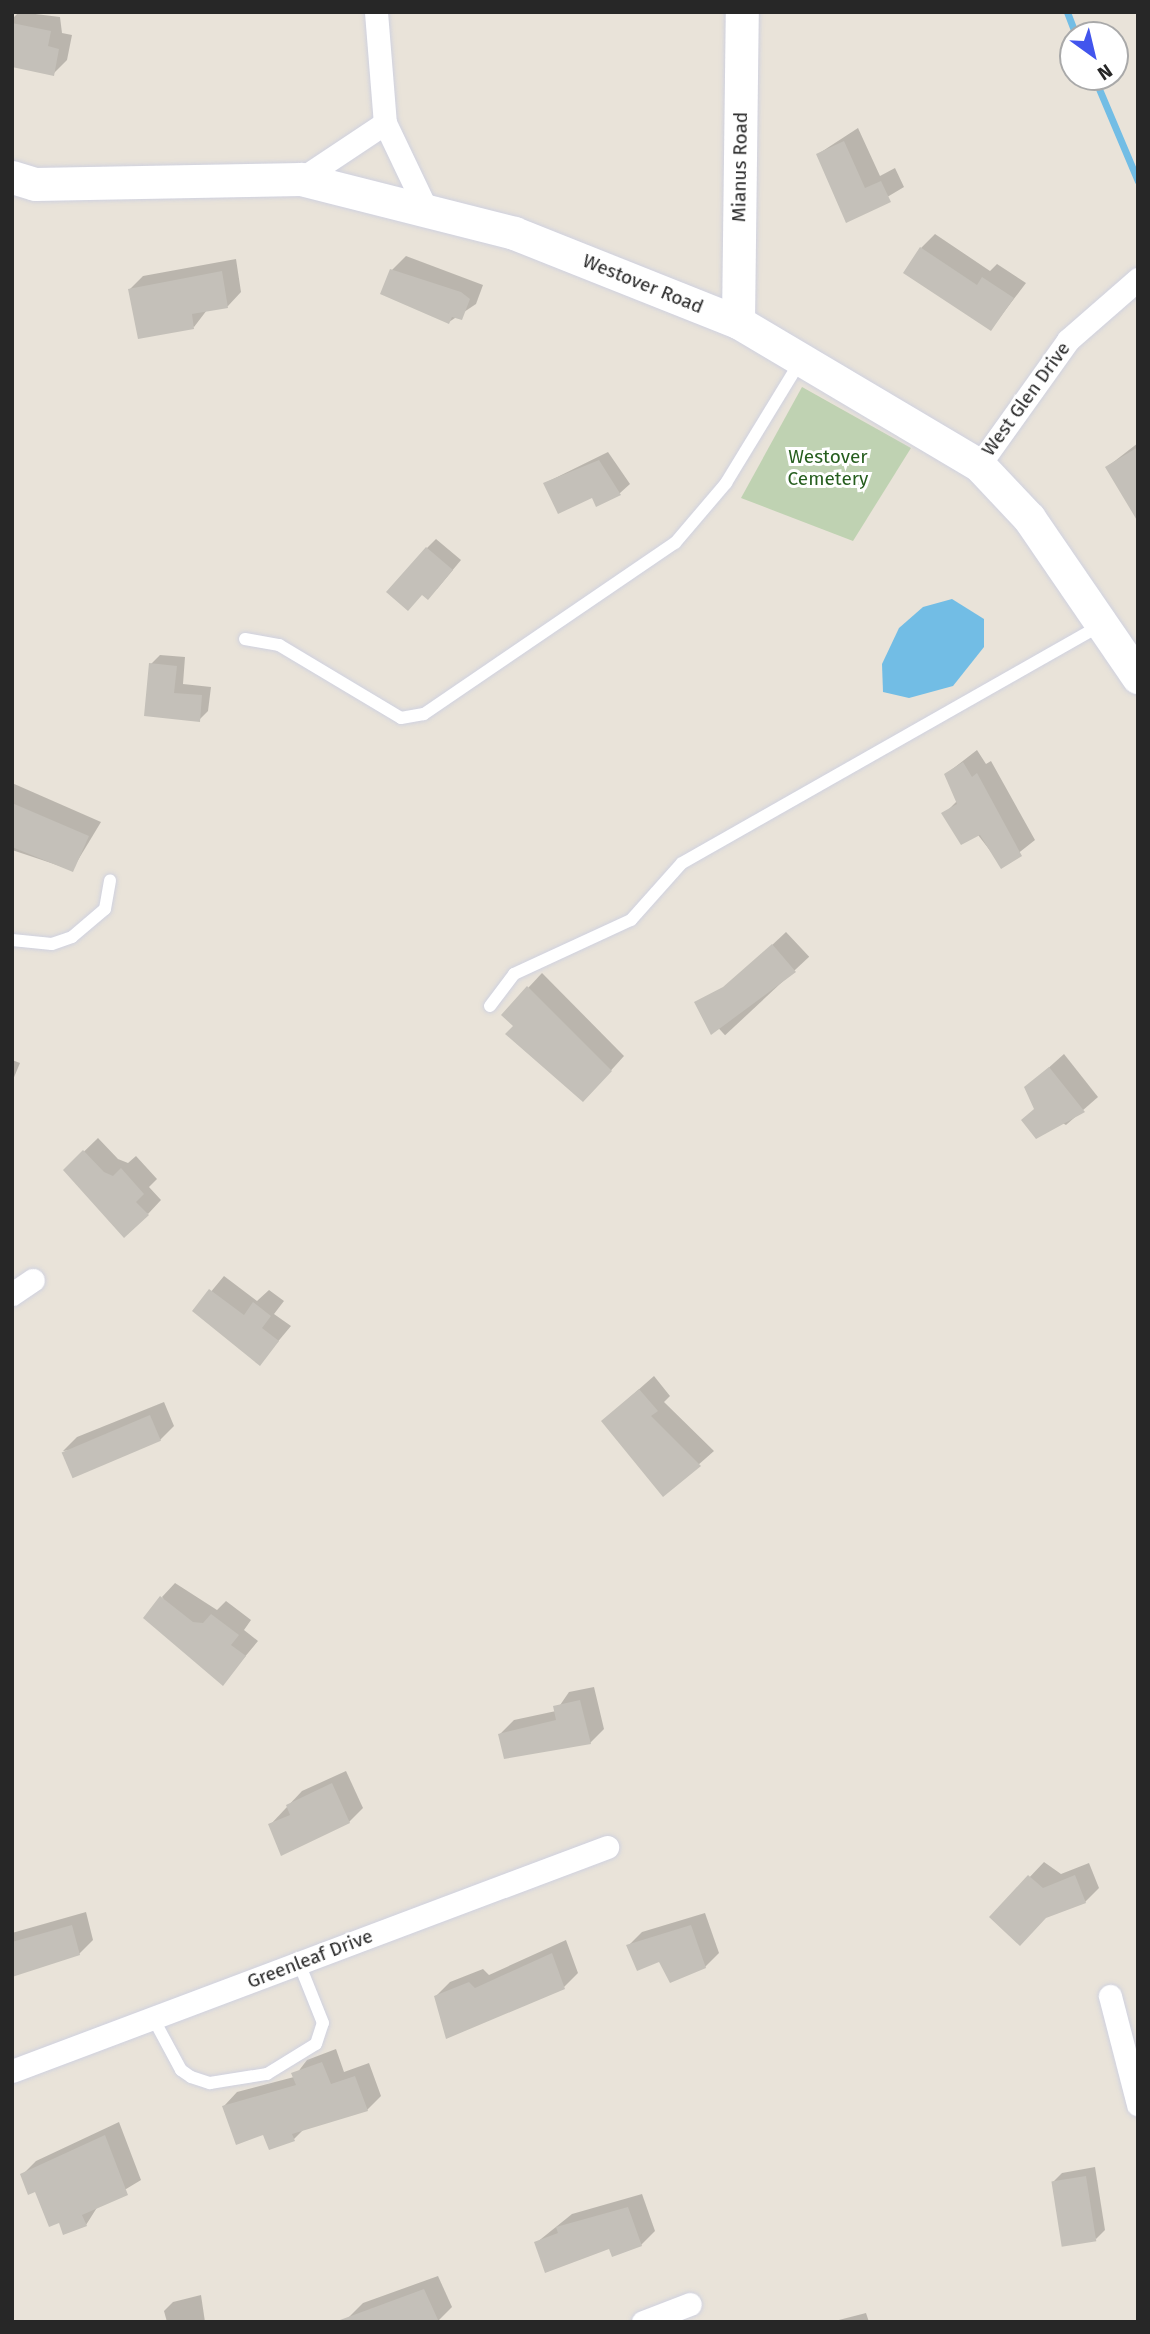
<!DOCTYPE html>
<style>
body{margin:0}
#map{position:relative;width:1150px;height:2334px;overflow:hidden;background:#e9e3d9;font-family:"Fira Sans",sans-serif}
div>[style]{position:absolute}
.cemetery>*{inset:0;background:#bfd2b2}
.water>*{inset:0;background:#72bde5}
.shadow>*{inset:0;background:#0003;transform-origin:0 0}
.stream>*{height:7px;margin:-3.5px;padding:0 3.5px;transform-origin:3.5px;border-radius:3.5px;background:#72bde5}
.building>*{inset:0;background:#c4c0b9;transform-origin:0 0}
.roads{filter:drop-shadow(0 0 2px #cfd1df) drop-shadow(0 0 2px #cfd1df)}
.lane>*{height:12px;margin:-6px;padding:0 6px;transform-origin:6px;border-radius:6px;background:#fff}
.street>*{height:23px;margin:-11.5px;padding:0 11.5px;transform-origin:11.5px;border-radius:11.5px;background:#fff}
.secondary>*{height:33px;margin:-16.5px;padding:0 16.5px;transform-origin:16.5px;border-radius:16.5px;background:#fff}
span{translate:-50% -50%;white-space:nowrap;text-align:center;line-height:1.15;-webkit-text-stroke:6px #fff;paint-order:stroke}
.street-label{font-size:19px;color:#272727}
.park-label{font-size:19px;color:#265e1e}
.frame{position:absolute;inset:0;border:14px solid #272727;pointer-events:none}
.north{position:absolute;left:1059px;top:21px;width:70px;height:70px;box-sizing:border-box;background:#fff;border:2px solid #a9a9a9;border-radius:50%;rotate:146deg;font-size:19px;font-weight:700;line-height:28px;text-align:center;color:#272727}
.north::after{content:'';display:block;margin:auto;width:24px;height:32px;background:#4255ed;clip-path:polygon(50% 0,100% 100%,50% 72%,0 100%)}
</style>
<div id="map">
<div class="cemetery">
<i style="clip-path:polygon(802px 387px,911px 448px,853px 541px,741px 498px)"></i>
</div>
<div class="water">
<i style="clip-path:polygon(952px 599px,984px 619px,984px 647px,953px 686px,909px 698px,883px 692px,882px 664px,899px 628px,923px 607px)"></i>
</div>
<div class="shadow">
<i style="clip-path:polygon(19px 12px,60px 17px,62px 33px,72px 35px,67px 60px,53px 74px,12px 64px,12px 19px)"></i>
<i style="clip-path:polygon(858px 128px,880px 176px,895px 168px,904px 187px,847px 221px,818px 154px)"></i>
<i style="clip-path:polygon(935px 234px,990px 271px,997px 264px,1026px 283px,991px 329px,921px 248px)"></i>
<i style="clip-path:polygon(406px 256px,483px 285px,476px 304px,449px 322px,392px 270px)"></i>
<i style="clip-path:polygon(236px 259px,241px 292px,228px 306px,207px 310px,194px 327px,129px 290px,143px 276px)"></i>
<i style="clip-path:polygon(1138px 443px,1138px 520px,1107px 467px)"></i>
<i style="clip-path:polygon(608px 452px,630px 484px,620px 493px,597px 505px,593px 496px,545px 483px)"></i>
<i style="clip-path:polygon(436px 539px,461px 560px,437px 589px,423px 593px,427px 548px)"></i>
<i style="clip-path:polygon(160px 655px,185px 657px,183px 684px,211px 687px,208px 711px,199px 720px,146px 714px,151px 664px)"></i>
<i style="clip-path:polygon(977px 750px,986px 764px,991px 761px,1035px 840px,1002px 866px,978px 835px,944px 814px,958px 800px,946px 774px)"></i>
<i style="clip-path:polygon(12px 783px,101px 822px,72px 870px,12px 850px)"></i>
<i style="left:786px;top:932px;width:34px;height:115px;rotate:47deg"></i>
<i style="clip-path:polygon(542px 973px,624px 1056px,597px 1086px,503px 1015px)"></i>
<i style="clip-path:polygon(1064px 1054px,1098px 1097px,1066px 1125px,1035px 1108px,1026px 1088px)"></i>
<i style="clip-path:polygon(12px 1060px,20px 1063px,12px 1082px)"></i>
<i style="clip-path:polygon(98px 1138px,118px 1159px,128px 1163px,136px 1156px,157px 1179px,149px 1187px,161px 1200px,148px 1214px,65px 1170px)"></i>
<i style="clip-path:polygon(224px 1276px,257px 1301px,269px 1290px,284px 1301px,274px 1314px,291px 1326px,260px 1363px,195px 1311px)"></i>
<i style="clip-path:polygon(654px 1376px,670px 1396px,664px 1402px,714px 1451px,664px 1495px,603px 1421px)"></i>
<i style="clip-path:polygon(164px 1402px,174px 1426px,160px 1440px,63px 1451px,77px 1437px)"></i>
<i style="clip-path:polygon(175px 1583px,217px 1610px,226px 1601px,251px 1620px,244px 1630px,258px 1641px,223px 1683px,162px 1597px)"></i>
<i style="clip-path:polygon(594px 1687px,604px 1729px,590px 1743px,500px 1734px,514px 1720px,556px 1711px,569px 1692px)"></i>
<i style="clip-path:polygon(346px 1771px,363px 1808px,349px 1822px,270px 1825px,302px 1791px)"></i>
<i style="clip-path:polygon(1044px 1862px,1061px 1874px,1089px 1863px,1099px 1888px,1085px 1902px,992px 1917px)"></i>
<i style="clip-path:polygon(86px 1912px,93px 1940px,79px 1954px,12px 1973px,12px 1933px)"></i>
<i style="clip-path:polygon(705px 1913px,719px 1953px,705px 1967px,660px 1960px,628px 1946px,642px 1932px)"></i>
<i style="clip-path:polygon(566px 1940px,578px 1973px,564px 1987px,436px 1996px,450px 1982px,483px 1969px,489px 1975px)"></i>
<i style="clip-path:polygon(336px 2049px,344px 2072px,369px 2063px,381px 2096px,367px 2110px,305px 2128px,294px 2139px,264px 2133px,224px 2106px,237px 2092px,294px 2077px,307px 2060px)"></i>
<i style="clip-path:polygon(119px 2122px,141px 2180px,98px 2206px,86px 2225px,60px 2221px,22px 2175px,36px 2161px)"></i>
<i style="clip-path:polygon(1095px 2167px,1105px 2230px,1096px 2239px,1053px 2182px,1062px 2173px)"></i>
<i style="clip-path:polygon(642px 2194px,655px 2231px,641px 2245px,536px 2243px,572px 2214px)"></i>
<i style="clip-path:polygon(438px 2276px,452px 2307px,438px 2321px,349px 2317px,363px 2303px)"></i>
<i style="clip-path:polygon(201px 2295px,205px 2322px,167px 2322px,164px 2311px,173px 2302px)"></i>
<i style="clip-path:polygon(866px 2313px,869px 2322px,831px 2322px)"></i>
</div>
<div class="stream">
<i style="left:1067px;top:12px;width:25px;rotate:69deg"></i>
<i style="left:1094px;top:77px;width:113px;rotate:67.1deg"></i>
</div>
<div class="building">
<i style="clip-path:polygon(12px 23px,51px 31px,48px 46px,59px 49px,54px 76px,12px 67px)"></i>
<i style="clip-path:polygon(844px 141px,865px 188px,881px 181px,891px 202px,846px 223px,816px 154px)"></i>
<i style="clip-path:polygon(920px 247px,977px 285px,982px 277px,1014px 298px,991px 331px,903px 273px)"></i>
<i style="clip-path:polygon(390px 269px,461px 292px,470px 299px,462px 320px,452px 317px,449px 324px,380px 294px)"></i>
<i style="clip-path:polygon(222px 271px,228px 308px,192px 314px,194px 329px,138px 339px,128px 289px)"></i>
<i style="clip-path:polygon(1138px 447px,1138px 522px,1105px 467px)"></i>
<i style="clip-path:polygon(599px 460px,621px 495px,596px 507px,592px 498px,558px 514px,543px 483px)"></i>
<i style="clip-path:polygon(426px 547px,453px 570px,428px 600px,422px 595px,408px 611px,386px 592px)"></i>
<i style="clip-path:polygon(149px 663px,177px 666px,174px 693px,202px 695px,200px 722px,144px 716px)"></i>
<i style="clip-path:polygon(963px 762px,972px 777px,977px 773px,1022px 856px,1001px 869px,980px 835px,961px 845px,941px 813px,957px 804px,944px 774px)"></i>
<i style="clip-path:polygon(12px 803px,89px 836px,73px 872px,12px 847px)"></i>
<i style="clip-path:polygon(772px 944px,796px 972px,711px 1035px,694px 1002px,723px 987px)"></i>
<i style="clip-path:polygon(527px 986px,612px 1071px,583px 1102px,505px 1034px,513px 1026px,501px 1015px)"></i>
<i style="clip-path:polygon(1049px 1067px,1085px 1112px,1036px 1139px,1021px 1120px,1034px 1109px,1024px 1087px)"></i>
<i style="clip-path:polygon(83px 1150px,104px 1172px,113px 1176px,121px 1168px,144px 1194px,136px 1202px,149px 1215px,124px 1238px,63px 1170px)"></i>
<i style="clip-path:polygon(209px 1289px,244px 1315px,253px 1302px,271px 1316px,262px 1328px,279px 1341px,260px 1366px,192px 1311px)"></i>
<i style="clip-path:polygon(639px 1389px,658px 1411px,651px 1416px,701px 1466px,663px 1497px,601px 1421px)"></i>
<i style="left:150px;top:1415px;width:28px;height:96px;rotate:67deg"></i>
<i style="clip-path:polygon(160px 1596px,193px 1622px,203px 1623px,211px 1614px,239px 1635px,231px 1645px,246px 1656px,223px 1686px,143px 1618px)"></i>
<i style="clip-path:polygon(580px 1700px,591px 1744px,504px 1759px,498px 1734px,556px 1720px,553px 1706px)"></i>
<i style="clip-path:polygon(332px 1783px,350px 1823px,281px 1856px,268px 1824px,290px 1815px,286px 1805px)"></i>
<i style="clip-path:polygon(1028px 1875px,1043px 1888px,1075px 1875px,1086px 1903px,1046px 1918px,1020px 1946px,989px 1917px)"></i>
<i style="clip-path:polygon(72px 1925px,80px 1955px,12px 1977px,12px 1942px)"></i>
<i style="clip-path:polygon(691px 1925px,706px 1968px,670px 1983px,659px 1962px,637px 1971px,626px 1945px)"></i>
<i style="clip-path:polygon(552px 1953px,565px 1989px,446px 2039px,434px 1996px,469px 1982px,475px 1988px)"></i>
<i style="clip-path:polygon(322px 2062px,331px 2084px,355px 2076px,368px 2111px,292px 2134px,295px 2141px,269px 2150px,263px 2135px,236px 2145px,222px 2106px,296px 2085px,291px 2073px)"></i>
<i style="clip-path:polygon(105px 2135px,128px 2195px,82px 2215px,87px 2226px,63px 2235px,59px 2223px,49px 2227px,35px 2192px,28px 2195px,20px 2174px)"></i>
<i style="left:1086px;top:2176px;width:66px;height:35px;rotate:81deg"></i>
<i style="clip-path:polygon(628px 2207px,642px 2246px,612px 2257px,609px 2249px,545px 2273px,534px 2242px,558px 2233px,556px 2227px)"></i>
<i style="clip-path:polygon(424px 2289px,439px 2322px,340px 2322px,340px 2320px)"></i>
</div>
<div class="roads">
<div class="lane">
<i style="left:245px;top:639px;width:35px;rotate:10deg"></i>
<i style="left:279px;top:645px;width:142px;rotate:30.9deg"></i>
<i style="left:401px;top:718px;width:23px;rotate:-10deg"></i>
<i style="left:424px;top:714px;width:304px;rotate:-34.3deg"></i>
<i style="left:675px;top:543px;width:79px;rotate:-49.6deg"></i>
<i style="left:726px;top:483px;width:142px;rotate:-58.6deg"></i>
<i style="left:12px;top:940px;width:40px;rotate:5.7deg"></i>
<i style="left:52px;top:944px;width:21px;rotate:-19deg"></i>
<i style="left:72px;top:937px;width:43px;rotate:-40.3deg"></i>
<i style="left:105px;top:909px;width:29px;rotate:-80deg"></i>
<i style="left:490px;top:1006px;width:40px;rotate:-53deg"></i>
<i style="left:514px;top:974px;width:129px;rotate:-24.8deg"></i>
<i style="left:631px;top:920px;width:76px;rotate:-48.2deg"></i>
<i style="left:682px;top:863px;width:481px;rotate:-29.6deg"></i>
<i style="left:153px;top:2018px;width:59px;rotate:61.7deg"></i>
<i style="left:181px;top:2070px;width:12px;rotate:35deg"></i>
<i style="left:191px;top:2077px;width:20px;rotate:18deg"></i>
<i style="left:210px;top:2083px;width:58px;rotate:-9deg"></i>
<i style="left:267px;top:2074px;width:57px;rotate:-31.5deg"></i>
<i style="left:316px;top:2044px;width:22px;rotate:-72deg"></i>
<i style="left:323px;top:2023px;width:65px;rotate:-111.8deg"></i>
</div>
<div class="street">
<i style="left:376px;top:12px;width:111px;rotate:85.4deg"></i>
<i style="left:385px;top:123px;width:93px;rotate:64.5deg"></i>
<i style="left:301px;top:179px;width:101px;rotate:-33.7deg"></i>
<i style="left:979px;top:465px;width:153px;rotate:-54.5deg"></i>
<i style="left:1068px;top:340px;width:93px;rotate:-41.1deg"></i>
<i style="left:12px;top:1294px;width:25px;rotate:-34deg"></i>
<i style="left:1110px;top:1996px;width:112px;rotate:75.5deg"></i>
<i style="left:12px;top:2071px;width:636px;rotate:-20.63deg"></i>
<i style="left:643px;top:2322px;width:50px;rotate:-21deg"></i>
</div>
<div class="secondary">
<i style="left:12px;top:177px;width:24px;rotate:17deg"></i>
<i style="left:35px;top:184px;width:266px;rotate:-1.1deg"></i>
<i style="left:301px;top:179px;width:220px;rotate:14.2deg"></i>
<i style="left:514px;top:233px;width:241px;rotate:21.7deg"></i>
<i style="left:738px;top:322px;width:280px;rotate:30.7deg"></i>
<i style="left:979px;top:465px;width:73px;rotate:46.7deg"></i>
<i style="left:1029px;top:518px;width:193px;rotate:55.6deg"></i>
<i style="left:738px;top:322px;width:310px;rotate:-89.3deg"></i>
</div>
</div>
<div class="street-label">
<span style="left:740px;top:167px;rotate:-89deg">Mianus Road</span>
<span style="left:643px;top:284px;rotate:22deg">Westover Road</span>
<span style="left:1026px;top:399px;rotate:-54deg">West Glen Drive</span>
<span style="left:310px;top:1959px;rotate:-21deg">Greenleaf Drive</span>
</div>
<div class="park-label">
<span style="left:828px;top:468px">Westover<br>Cemetery</span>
</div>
<div class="frame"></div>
<div class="north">N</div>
</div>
